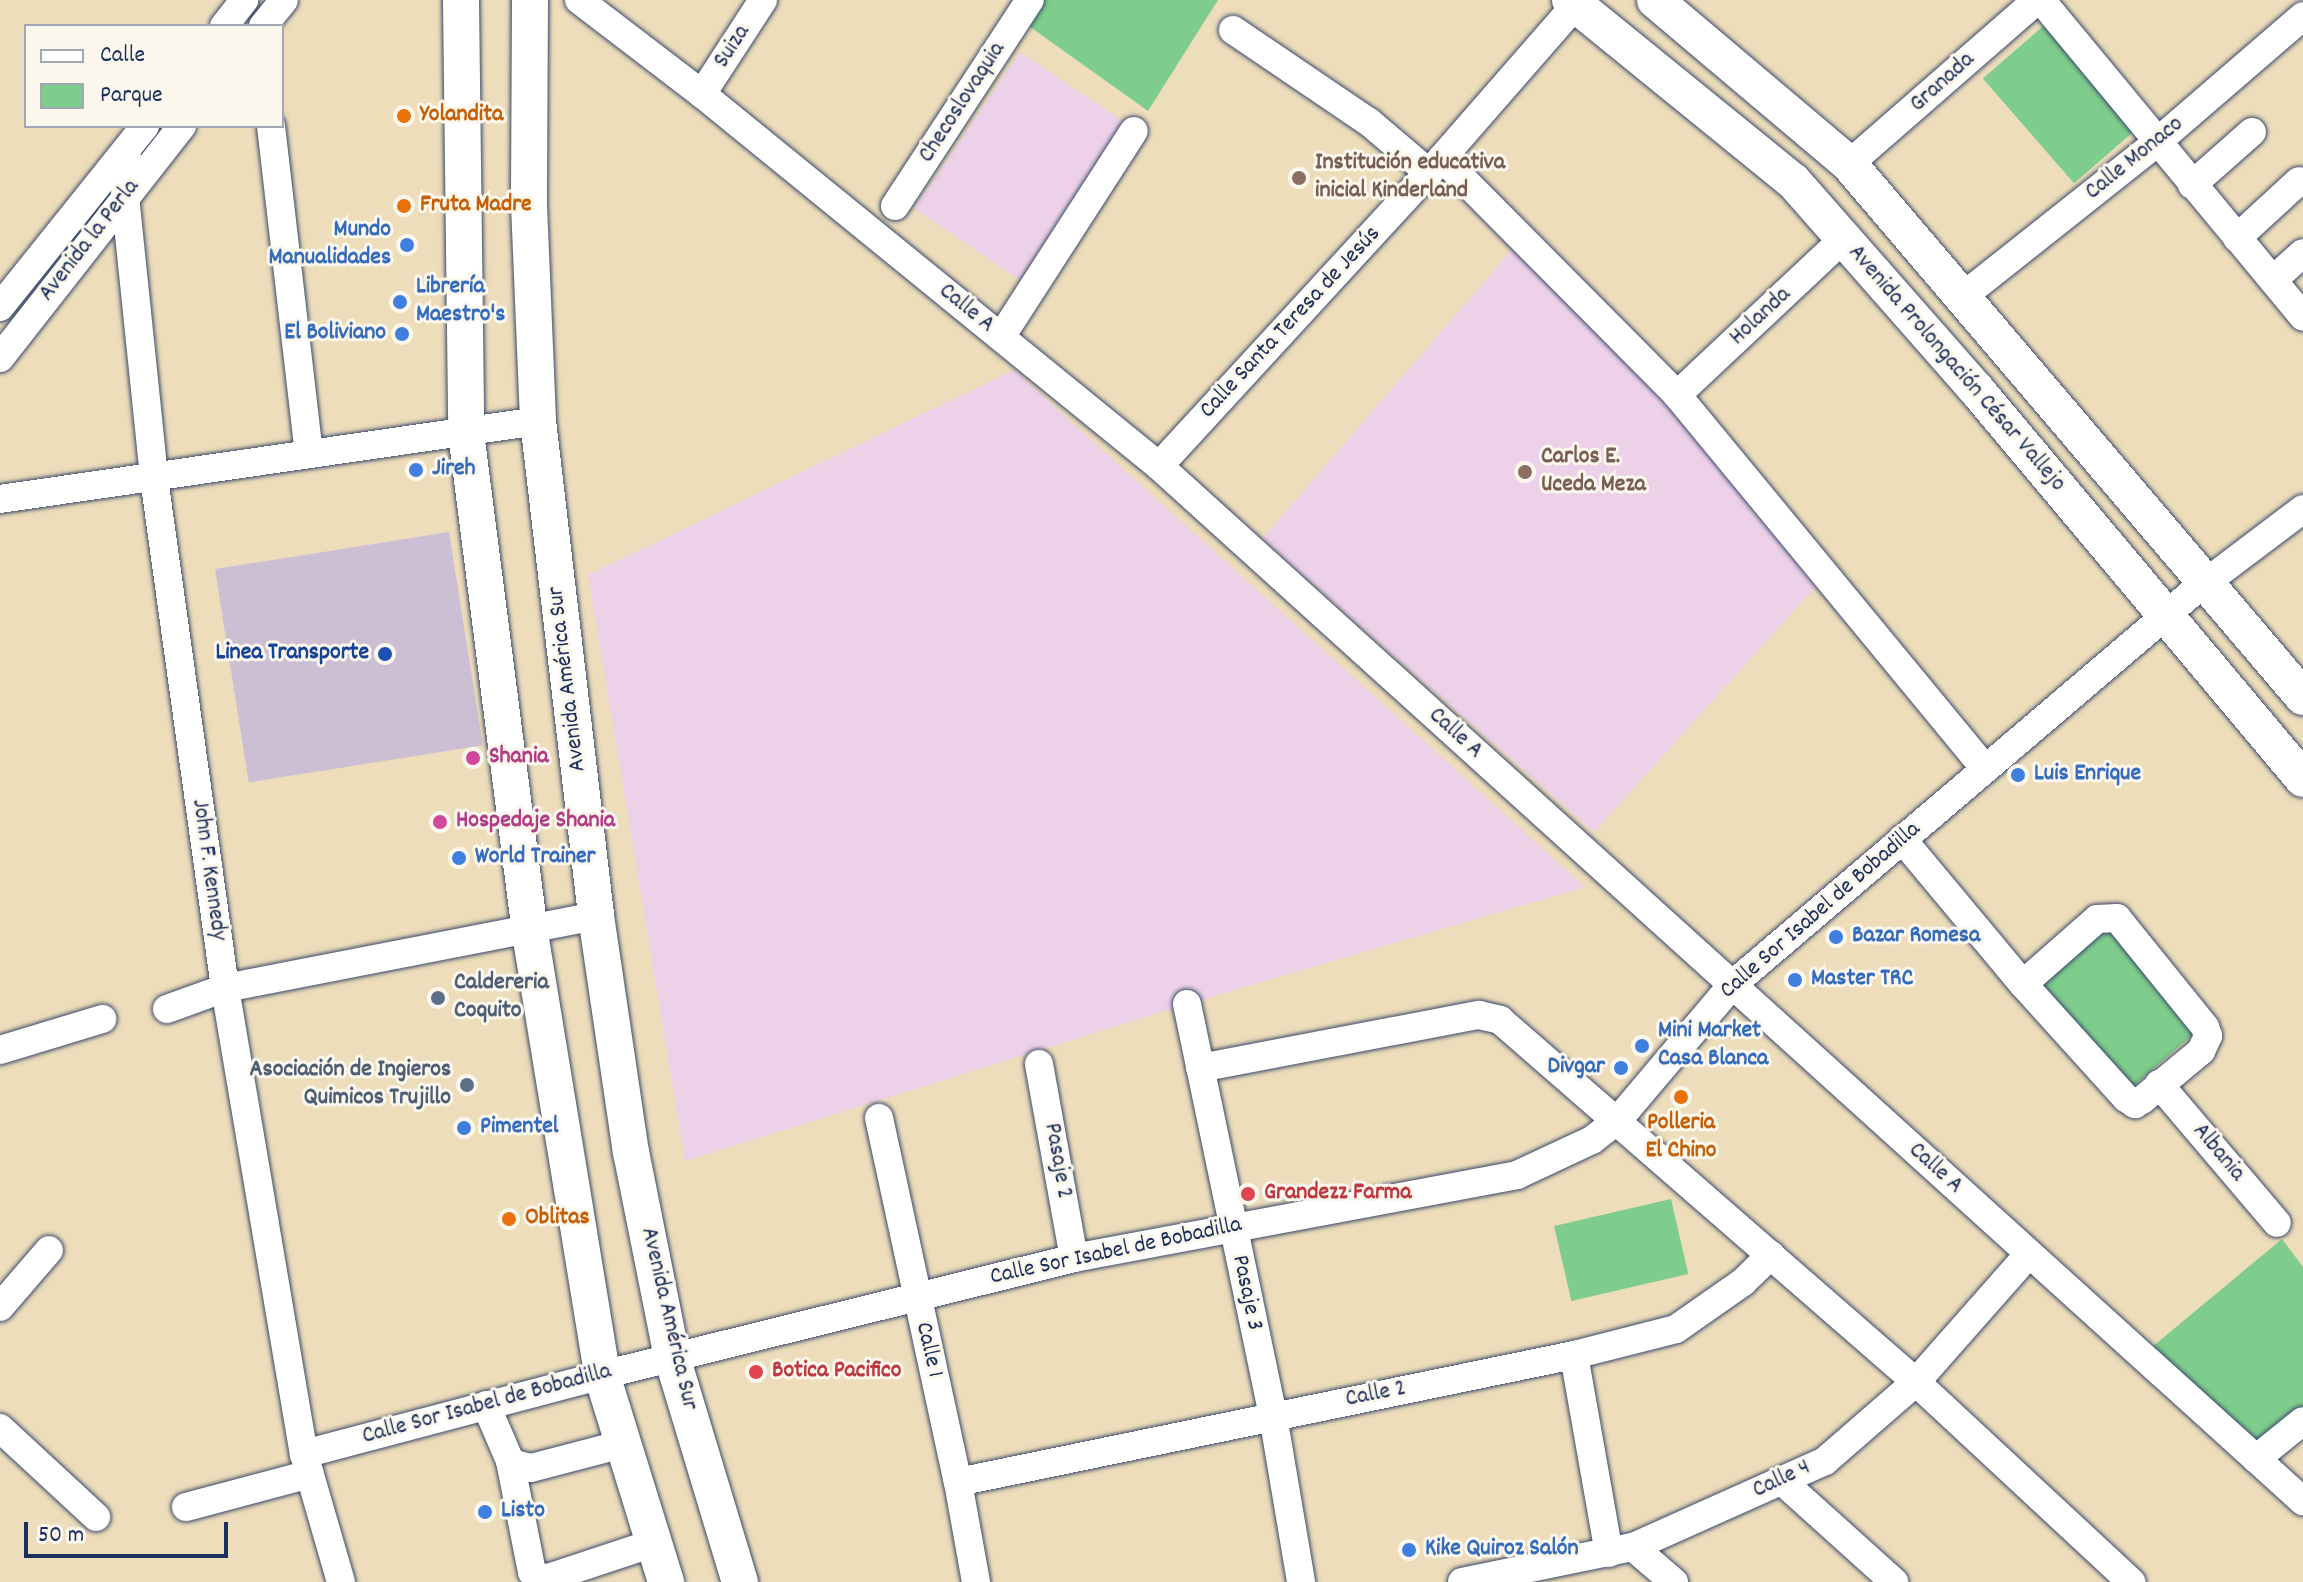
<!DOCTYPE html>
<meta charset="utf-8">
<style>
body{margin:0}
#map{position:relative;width:2303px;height:1582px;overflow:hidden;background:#edddba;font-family:Dekko,sans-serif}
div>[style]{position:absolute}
.built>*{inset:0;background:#edd1e9;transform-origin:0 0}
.industrial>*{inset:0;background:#ccbfd4;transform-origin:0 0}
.green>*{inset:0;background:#7fcd8c;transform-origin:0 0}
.roads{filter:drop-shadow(0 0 2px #3a496c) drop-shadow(0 0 2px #3a496c)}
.minor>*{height:28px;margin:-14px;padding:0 14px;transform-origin:14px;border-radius:14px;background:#fff}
.major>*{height:36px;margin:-18px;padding:0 18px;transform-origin:18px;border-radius:18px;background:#fff}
.dots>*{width:22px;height:22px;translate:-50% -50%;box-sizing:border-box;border:4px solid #fbf7ec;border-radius:50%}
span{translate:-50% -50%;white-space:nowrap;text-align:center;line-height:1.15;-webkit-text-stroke:6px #fbf7ec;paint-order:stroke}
.street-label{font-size:24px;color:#1b2f5e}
.food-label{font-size:24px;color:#c56008;font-weight:700}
.left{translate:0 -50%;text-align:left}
.education-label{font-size:24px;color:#785e54;font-weight:700}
.shop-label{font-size:24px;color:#366cbe;font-weight:700}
.right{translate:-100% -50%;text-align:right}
.transit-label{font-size:24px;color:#164399;font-weight:700}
.hotel-label{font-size:24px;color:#b23c85;font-weight:700}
.service-label{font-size:24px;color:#4e5e75;font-weight:700}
.health-label{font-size:24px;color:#be3a42;font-weight:700}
.legend{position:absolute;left:24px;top:24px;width:260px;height:104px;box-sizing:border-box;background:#fbf7ec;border:2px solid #a1a7b3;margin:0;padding:10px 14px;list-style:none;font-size:24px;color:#1b2f5e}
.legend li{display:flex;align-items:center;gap:16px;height:40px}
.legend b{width:40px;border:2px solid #a1a7b3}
.scale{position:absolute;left:24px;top:1522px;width:204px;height:36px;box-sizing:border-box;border:4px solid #1b2f5e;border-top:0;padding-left:10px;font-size:24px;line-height:28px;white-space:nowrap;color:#1b2f5e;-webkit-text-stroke:6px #fbf7ec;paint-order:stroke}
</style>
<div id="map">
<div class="built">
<i style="left:1020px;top:52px;width:127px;height:189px;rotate:34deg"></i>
<i style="clip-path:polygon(1517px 244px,1674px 405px,1821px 581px,1594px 832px,1262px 539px)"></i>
<i style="clip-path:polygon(1014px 370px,1585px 887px,1187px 1004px,685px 1161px,588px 575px)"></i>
</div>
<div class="industrial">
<i style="left:449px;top:532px;width:216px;height:237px;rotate:81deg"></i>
</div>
<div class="green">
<i style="clip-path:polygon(1042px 0,1218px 0,1148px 111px,1026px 24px)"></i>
<i style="left:2050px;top:20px;width:139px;height:89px;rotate:49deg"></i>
<i style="left:2108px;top:928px;width:136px;height:91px;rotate:49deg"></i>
<i style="left:1671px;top:1199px;width:77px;height:120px;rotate:77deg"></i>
<i style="clip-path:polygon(2282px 1239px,2303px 1267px,2303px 1413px,2263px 1445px,2152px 1347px)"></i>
</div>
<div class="roads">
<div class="minor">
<i style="left:579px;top:0;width:155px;rotate:37.4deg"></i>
<i style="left:702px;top:94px;width:589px;rotate:39.15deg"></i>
<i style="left:1159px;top:466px;width:1543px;rotate:42.14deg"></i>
<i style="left:2041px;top:0;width:411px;rotate:50.4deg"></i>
<i style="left:224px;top:26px;width:33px;rotate:-52deg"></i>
<i style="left:263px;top:26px;width:33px;rotate:-51deg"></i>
<i style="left:1233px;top:30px;width:164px;rotate:34.1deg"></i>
<i style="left:1369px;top:122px;width:79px;rotate:40.4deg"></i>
<i style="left:702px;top:94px;width:112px;rotate:-57deg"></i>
<i style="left:271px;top:126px;width:329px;rotate:83.4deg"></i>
<i style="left:127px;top:150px;width:46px;rotate:92.5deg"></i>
<i style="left:125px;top:196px;width:283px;rotate:84.1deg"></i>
<i style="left:154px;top:478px;width:515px;rotate:82.07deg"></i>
<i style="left:225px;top:988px;width:473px;rotate:80.4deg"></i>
<i style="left:304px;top:1454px;width:133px;rotate:73.9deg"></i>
<i style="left:1442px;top:158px;width:334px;rotate:45.2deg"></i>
<i style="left:1677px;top:395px;width:484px;rotate:50.5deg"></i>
<i style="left:1849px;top:164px;width:249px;rotate:-41.1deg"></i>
<i style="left:2192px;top:185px;width:80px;rotate:-41.5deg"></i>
<i style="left:895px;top:206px;width:246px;rotate:-56.8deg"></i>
<i style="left:2237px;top:238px;width:84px;rotate:-42.6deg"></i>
<i style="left:2273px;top:280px;width:40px;rotate:-42deg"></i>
<i style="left:1962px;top:297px;width:248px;rotate:-38.4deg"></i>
<i style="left:2156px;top:143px;width:194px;rotate:-40.8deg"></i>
<i style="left:0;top:307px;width:232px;rotate:-51.3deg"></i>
<i style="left:1001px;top:337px;width:245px;rotate:-57.2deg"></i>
<i style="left:0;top:358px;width:295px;rotate:-51.9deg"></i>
<i style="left:1677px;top:395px;width:229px;rotate:-43.2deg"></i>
<i style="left:1159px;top:466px;width:418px;rotate:-47.4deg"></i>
<i style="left:1442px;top:158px;width:210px;rotate:-48.9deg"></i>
<i style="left:0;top:499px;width:544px;rotate:-8.25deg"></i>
<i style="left:1902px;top:839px;width:189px;rotate:50.2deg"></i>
<i style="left:2023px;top:984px;width:154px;rotate:47.9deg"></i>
<i style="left:2126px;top:1098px;width:11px;rotate:34deg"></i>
<i style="left:2135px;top:1104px;width:8px;rotate:-30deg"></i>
<i style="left:2142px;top:1100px;width:77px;rotate:-39.7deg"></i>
<i style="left:2201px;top:1051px;width:17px;rotate:-65deg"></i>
<i style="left:2208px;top:1036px;width:9px;rotate:-108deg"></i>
<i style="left:2205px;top:1027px;width:140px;rotate:-128.9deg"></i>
<i style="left:2117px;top:918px;width:20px;rotate:177deg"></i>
<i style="left:2097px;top:919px;width:98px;rotate:138.7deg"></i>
<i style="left:1187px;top:1004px;width:421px;rotate:78.2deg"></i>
<i style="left:1273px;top:1416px;width:168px;rotate:80.4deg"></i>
<i style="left:167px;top:1009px;width:62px;rotate:-19.9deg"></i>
<i style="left:225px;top:988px;width:378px;rotate:-11deg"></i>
<i style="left:0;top:1050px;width:107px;rotate:-16.9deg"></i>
<i style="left:1039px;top:1064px;width:197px;rotate:79.8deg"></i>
<i style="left:1200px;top:1068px;width:284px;rotate:-10.8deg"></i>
<i style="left:1479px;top:1015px;width:22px;rotate:13deg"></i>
<i style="left:1500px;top:1020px;width:551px;rotate:41.03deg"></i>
<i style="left:1916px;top:1382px;width:294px;rotate:42.9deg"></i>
<i style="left:2159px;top:1084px;width:182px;rotate:49.7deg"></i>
<i style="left:879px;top:1118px;width:372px;rotate:77.8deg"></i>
<i style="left:958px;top:1482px;width:102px;rotate:79.8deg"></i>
<i style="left:0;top:1307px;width:75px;rotate:-49.3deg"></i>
<i style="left:1574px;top:1355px;width:201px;rotate:80deg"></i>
<i style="left:486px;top:1405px;width:61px;rotate:66.8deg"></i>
<i style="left:510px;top:1461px;width:9px;rotate:27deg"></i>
<i style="left:518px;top:1465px;width:13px;rotate:13deg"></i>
<i style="left:531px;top:1468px;width:95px;rotate:-14.6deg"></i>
<i style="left:0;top:1428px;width:131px;rotate:42.8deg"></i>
<i style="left:304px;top:1454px;width:308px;rotate:-14.8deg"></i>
<i style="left:602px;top:1375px;width:486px;rotate:-13.9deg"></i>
<i style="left:1074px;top:1258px;width:451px;rotate:-10.6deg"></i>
<i style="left:1517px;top:1175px;width:83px;rotate:-25deg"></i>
<i style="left:1592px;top:1140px;width:33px;rotate:-38deg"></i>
<i style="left:1618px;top:1120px;width:177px;rotate:-49.8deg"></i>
<i style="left:1732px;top:985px;width:604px;rotate:-40.44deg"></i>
<i style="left:2192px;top:593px;width:139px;rotate:-37.1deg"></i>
<i style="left:2256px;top:1459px;width:60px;rotate:-39deg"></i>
<i style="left:510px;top:1461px;width:113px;rotate:78.8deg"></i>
<i style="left:532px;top:1572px;width:8px;rotate:40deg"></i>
<i style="left:538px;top:1577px;width:10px;rotate:6deg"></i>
<i style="left:548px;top:1578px;width:112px;rotate:-18.3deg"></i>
<i style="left:1782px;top:1481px;width:151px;rotate:42deg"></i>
<i style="left:958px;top:1482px;width:629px;rotate:-11.65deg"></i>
<i style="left:1574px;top:1355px;width:105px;rotate:-14.3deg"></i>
<i style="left:1676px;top:1329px;width:82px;rotate:-35deg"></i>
<i style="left:1743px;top:1282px;width:39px;rotate:-44deg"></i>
<i style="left:186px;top:1507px;width:128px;rotate:-14.9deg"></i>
<i style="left:1633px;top:1547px;width:54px;rotate:40.5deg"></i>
<i style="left:1462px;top:1582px;width:175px;rotate:-11.6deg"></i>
<i style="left:1633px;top:1547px;width:210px;rotate:-24.1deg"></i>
<i style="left:1825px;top:1461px;width:121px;rotate:-41deg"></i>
<i style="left:1916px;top:1382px;width:171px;rotate:-48.6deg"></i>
</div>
<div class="major">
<i style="left:461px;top:0;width:433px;rotate:89.3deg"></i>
<i style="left:466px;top:433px;width:498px;rotate:82.7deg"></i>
<i style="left:529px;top:927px;width:454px;rotate:80.7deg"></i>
<i style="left:602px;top:1375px;width:217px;rotate:72.8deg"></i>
<i style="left:530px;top:0;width:205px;rotate:90.3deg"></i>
<i style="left:529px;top:205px;width:216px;rotate:87.6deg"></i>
<i style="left:538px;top:421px;width:498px;rotate:83.3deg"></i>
<i style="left:596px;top:916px;width:239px;rotate:81.6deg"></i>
<i style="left:631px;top:1152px;width:209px;rotate:78.7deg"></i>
<i style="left:672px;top:1357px;width:235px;rotate:73.2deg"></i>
<i style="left:1570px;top:0;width:287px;rotate:39.1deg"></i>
<i style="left:1793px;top:181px;width:276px;rotate:48.7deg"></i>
<i style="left:1975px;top:388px;width:510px;rotate:50.01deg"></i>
<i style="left:1655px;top:0;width:254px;rotate:40.2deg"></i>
<i style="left:1849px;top:164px;width:700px;rotate:49.58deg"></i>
</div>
</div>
<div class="dots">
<i style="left:404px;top:116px;background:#e8710a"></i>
<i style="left:1299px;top:178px;background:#8d6e63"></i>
<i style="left:404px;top:206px;background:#e8710a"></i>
<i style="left:407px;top:245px;background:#3f7fe0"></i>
<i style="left:400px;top:302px;background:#3f7fe0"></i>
<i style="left:402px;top:334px;background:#3f7fe0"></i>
<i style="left:416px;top:470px;background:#3f7fe0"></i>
<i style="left:1525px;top:472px;background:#8d6e63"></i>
<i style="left:385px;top:654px;background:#1a4fb4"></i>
<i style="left:473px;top:758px;background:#d1479c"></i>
<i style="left:2018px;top:775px;background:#3f7fe0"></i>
<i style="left:440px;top:822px;background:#d1479c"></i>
<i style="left:459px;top:858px;background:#3f7fe0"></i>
<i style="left:1836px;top:937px;background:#3f7fe0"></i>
<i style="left:1795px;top:980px;background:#3f7fe0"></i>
<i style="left:438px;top:998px;background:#5c6f8a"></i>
<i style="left:1642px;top:1046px;background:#3f7fe0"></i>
<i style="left:1621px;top:1068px;background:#3f7fe0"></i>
<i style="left:467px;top:1085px;background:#5c6f8a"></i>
<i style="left:1681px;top:1097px;background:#e8710a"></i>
<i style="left:464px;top:1128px;background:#3f7fe0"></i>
<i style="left:1248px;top:1194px;background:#e0444e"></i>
<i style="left:509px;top:1219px;background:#e8710a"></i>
<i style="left:756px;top:1372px;background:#e0444e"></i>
<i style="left:485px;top:1512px;background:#3f7fe0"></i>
<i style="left:1409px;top:1550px;background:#3f7fe0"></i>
</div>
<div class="street-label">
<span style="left:733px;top:47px;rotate:-57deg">Suiza</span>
<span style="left:1943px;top:83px;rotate:-42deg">Granada</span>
<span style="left:963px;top:103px;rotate:-57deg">Checoslovaquia</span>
<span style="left:2135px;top:159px;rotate:-39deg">Calle Monaco</span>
<span style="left:90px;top:241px;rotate:-52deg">Avenida la Perla</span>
<span style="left:966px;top:309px;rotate:39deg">Calle A</span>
<span style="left:1761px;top:317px;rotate:-43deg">Holanda</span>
<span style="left:1291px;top:323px;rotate:-47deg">Calle Santa Teresa de Jesús</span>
<span style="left:1956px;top:369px;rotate:49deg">Avenida Prolongación César Vallejo</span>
<span style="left:568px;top:679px;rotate:-97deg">Avenida América Sur</span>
<span style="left:1455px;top:734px;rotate:42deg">Calle A</span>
<span style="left:208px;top:870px;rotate:82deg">John F. Kennedy</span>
<span style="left:1821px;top:911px;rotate:-41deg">Calle Sor Isabel de Bobadilla</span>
<span style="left:2218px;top:1153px;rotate:50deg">Albania</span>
<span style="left:1057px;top:1161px;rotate:80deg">Pasaje 2</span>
<span style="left:1935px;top:1169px;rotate:42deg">Calle A</span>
<span style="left:1116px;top:1252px;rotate:-12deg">Calle Sor Isabel de Bobadilla</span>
<span style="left:1246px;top:1293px;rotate:78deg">Pasaje 3</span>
<span style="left:668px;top:1319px;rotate:77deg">Avenida América Sur</span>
<span style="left:928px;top:1350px;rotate:77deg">Calle 1</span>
<span style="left:1376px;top:1395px;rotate:-11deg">Calle 2</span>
<span style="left:487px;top:1405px;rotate:-15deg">Calle Sor Isabel de Bobadilla</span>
<span style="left:1782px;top:1480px;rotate:-25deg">Calle 4</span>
</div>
<div class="food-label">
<span class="left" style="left:420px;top:116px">Yolandita</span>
<span class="left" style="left:420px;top:206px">Fruta Madre</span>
<span style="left:1681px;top:1138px">Polleria<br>El Chino</span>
<span class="left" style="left:525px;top:1219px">Oblitas</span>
</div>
<div class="education-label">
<span class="left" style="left:1315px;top:178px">Institución educativa<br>inicial Kinderland</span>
<span class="left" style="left:1541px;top:472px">Carlos E.<br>Uceda Meza</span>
</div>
<div class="shop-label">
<span class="right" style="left:391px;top:245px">Mundo<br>Manualidades</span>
<span class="left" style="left:416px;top:302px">Librería<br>Maestro's</span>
<span class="right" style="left:386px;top:334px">El Boliviano</span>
<span class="left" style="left:432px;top:470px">Jireh</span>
<span class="left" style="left:2034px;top:775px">Luis Enrique</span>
<span class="left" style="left:475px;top:858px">World Trainer</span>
<span class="left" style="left:1852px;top:937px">Bazar Romesa</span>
<span class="left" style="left:1811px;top:980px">Master TRC</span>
<span class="left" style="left:1658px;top:1046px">Mini Market<br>Casa Blanca</span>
<span class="right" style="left:1605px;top:1068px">Divgar</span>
<span class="left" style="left:480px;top:1128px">Pimentel</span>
<span class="left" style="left:501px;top:1512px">Listo</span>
<span class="left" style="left:1425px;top:1550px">Kike Quiroz Salón</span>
</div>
<div class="transit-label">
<span class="right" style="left:369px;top:654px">Linea Transporte</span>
</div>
<div class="hotel-label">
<span class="left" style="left:489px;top:758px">Shania</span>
<span class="left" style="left:456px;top:822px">Hospedaje Shania</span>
</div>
<div class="service-label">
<span class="left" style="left:454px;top:998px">Caldereria<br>Coquito</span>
<span class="right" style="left:451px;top:1085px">Asociación de Ingieros<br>Quimicos Trujillo</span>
</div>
<div class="health-label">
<span class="left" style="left:1264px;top:1194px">Grandezz Farma</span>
<span class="left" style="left:772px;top:1372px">Botica Pacifico</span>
</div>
<ul class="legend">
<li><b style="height:10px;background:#fff"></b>Calle</li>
<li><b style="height:22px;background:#7fcd8c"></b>Parque</li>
</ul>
<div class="scale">50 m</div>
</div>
